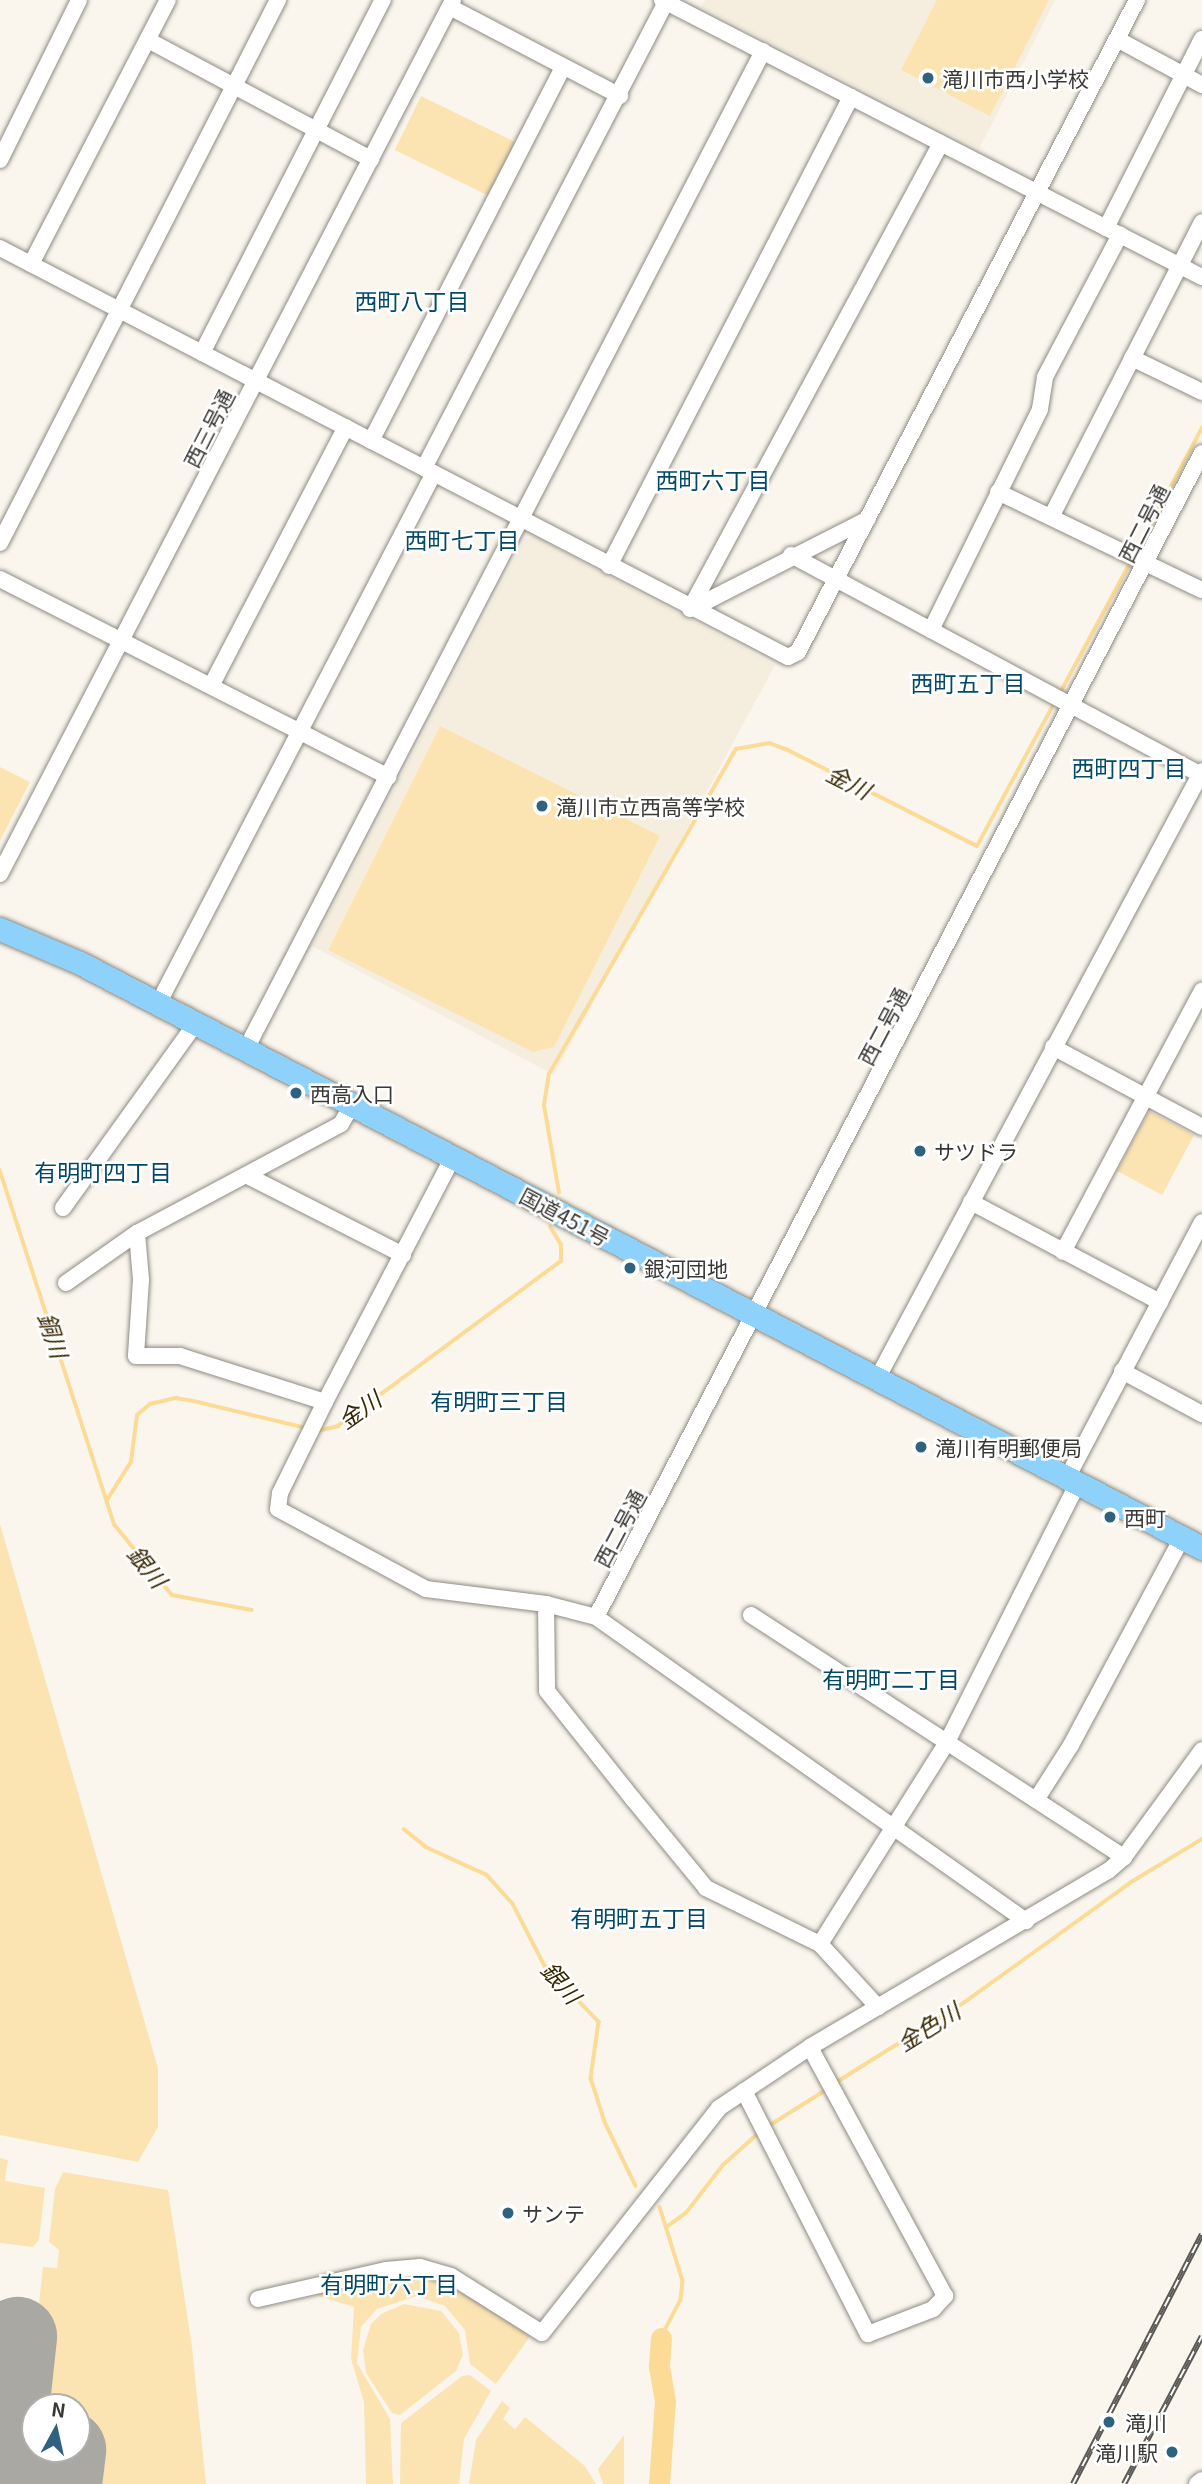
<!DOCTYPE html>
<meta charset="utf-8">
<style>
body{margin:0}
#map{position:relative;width:1202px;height:2484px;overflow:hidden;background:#faf6ee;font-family:Georgia,"Noto Sans JP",serif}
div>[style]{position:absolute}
.built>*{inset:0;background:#f5eede}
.green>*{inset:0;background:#fbe4b2;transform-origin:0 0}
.stream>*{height:3.5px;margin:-1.75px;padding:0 1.75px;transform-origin:1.75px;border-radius:1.75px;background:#fbdb96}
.river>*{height:21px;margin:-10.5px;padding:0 10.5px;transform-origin:10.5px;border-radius:10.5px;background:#fbdb96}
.runway>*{height:79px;margin:-39.5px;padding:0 39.5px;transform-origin:39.5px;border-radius:39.5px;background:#aaa8a2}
.roads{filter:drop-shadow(0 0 2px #8e8b83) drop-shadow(0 0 2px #8e8b83)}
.minor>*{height:16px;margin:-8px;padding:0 8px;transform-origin:8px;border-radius:8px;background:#fff}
.highway>*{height:23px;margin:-11.5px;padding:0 11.5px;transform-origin:11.5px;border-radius:11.5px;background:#8ed2fb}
.rail>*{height:6px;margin-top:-3px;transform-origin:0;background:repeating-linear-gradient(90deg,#fff 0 10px,#5b5955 0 20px);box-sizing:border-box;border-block:2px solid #5b5955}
.dots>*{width:19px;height:19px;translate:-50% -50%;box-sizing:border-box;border:4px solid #fff;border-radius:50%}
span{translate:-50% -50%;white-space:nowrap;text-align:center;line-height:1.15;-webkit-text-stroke:5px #fff;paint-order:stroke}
.poi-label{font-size:21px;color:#393835}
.left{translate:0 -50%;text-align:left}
.right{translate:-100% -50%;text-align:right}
.street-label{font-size:21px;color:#393835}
.neighbourhood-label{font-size:23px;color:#024967}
.water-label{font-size:23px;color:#372700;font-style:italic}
.north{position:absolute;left:21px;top:2393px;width:70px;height:70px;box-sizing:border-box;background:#fff;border:2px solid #b0afae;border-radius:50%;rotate:8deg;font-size:19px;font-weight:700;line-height:28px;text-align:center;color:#393835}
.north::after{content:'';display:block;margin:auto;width:24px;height:32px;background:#2e627e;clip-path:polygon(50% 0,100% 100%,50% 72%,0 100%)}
</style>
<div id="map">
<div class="built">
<i style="clip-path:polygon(705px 0,1055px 0,979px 149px,701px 7px)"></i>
<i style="clip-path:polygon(534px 536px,775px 665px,554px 1075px,312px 946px,525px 539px)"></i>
</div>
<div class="green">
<i style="clip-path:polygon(937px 0,1049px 0,990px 116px,901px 70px)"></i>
<i style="left:421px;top:96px;width:109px;height:60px;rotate:26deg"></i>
<i style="clip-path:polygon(440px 726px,660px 836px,554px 1047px,533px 1052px,328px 950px)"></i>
<i style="clip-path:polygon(0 767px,30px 782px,0 841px)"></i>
<i style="left:1149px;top:1111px;width:51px;height:68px;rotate:28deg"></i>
<i style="clip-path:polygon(0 1524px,158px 2068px,158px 2127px,138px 2162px,0 2135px)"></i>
<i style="clip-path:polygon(0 2158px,8px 2160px,5px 2181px,45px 2188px,39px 2240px,33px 2247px,0 2243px)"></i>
<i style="clip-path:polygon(evenodd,63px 2172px,168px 2190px,192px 2347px,206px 2484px,19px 2484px,43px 2267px,57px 2268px,59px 2250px,49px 2242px,55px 2189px,63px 2172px,35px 2407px,77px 2407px,77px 2449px,35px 2449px,35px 2407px)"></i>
<i style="clip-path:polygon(404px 2273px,448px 2281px,531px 2335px,496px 2384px,470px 2364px,465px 2330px,445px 2306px,417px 2296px,377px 2309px,361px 2327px,357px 2363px,390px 2419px,393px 2484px,366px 2484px,364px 2402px,351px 2359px,354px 2307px,312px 2294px)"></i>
<i style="clip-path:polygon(404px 2304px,441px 2311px,459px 2333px,463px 2355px,456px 2371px,400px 2415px,392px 2413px,366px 2373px,363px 2350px,371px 2324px,381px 2314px)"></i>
<i style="clip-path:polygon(18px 2308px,31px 2323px,13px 2484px,0 2484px,0 2347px,3px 2320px)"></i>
<i style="clip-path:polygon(470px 2375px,491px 2391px,464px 2439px,459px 2484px,400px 2484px,401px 2423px,462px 2376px)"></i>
<i style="clip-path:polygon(502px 2401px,510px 2408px,503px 2419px,515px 2429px,525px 2417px,585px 2466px,596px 2484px,469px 2484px,476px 2440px)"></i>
<i style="clip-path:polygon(624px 2435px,624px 2484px,603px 2484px,598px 2469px)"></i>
</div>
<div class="stream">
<i style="left:1135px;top:554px;width:143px;rotate:-62deg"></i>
<i style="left:1060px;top:693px;width:150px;rotate:-61.7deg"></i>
<i style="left:0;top:1170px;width:373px;rotate:72.1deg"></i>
<i style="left:115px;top:1525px;width:90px;rotate:50.8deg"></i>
<i style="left:172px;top:1595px;width:81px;rotate:10.6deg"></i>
<i style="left:559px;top:1193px;width:89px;rotate:-99.7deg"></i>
<i style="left:544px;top:1105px;width:31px;rotate:-81deg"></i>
<i style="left:549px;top:1074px;width:375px;rotate:-60.1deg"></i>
<i style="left:736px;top:749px;width:34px;rotate:-10deg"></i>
<i style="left:769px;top:743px;width:20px;rotate:20deg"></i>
<i style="left:788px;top:750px;width:212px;rotate:26.9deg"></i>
<i style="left:977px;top:846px;width:164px;rotate:-61.6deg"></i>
<i style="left:317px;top:1431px;width:22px;rotate:-13deg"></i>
<i style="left:338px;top:1426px;width:277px;rotate:-36.5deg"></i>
<i style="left:561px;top:1261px;width:16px;rotate:-90deg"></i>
<i style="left:561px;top:1245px;width:21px;rotate:-121deg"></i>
<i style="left:107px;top:1500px;width:45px;rotate:-57.7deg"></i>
<i style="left:131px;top:1462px;width:47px;rotate:-82.7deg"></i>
<i style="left:137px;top:1415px;width:17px;rotate:-40deg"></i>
<i style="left:150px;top:1404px;width:27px;rotate:-13deg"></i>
<i style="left:176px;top:1398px;width:22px;rotate:10deg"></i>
<i style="left:198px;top:1402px;width:111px;rotate:13.5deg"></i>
<i style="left:404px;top:1829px;width:28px;rotate:39deg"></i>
<i style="left:426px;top:1847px;width:67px;rotate:24.7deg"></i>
<i style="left:487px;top:1875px;width:39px;rotate:48deg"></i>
<i style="left:513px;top:1904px;width:70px;rotate:62.7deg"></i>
<i style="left:545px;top:1966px;width:78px;rotate:46deg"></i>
<i style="left:599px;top:2022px;width:57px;rotate:98.1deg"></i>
<i style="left:591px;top:2078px;width:46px;rotate:72.3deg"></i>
<i style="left:605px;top:2122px;width:71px;rotate:64.2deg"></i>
<i style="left:835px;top:2083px;width:153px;rotate:-31.9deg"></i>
<i style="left:965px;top:2002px;width:207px;rotate:-35.8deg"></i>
<i style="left:1133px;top:1881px;width:81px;rotate:-31.3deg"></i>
<i style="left:767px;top:2127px;width:70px;rotate:-32.1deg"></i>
<i style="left:660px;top:2207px;width:77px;rotate:72.7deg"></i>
<i style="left:683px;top:2281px;width:19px;rotate:96deg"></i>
<i style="left:681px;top:2300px;width:43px;rotate:117.8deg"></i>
<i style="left:668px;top:2226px;width:22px;rotate:-36deg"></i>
<i style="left:686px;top:2213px;width:61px;rotate:-52.4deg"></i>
<i style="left:723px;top:2165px;width:51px;rotate:-41.8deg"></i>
</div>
<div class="river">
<i style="left:659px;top:2484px;width:83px;rotate:-85.9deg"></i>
<i style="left:665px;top:2401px;width:36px;rotate:-100deg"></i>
<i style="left:659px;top:2366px;width:28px;rotate:-86deg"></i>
</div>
<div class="runway">
<i style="left:1px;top:2484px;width:149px;rotate:-83.8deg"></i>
<i style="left:62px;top:2484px;width:35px;rotate:-83deg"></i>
</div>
<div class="roads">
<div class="minor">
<i style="left:662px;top:0;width:607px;rotate:27.16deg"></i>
<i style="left:450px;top:7px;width:192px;rotate:27.6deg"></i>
<i style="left:1117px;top:39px;width:97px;rotate:28.4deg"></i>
<i style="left:148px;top:40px;width:253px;rotate:28.1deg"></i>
<i style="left:0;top:160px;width:178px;rotate:-63.7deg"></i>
<i style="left:1106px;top:228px;width:212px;rotate:-63.1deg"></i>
<i style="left:0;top:248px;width:888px;rotate:27.43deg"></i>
<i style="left:788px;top:657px;width:11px;rotate:-27deg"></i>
<i style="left:798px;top:652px;width:735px;rotate:-62.53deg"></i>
<i style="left:31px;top:264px;width:297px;rotate:-62.6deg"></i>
<i style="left:202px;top:353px;width:397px;rotate:-62.9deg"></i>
<i style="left:1132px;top:358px;width:78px;rotate:25.9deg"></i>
<i style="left:371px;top:441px;width:420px;rotate:-62.8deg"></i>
<i style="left:424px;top:468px;width:525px;rotate:-62.56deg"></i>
<i style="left:998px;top:492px;width:226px;rotate:25.7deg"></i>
<i style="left:1051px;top:517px;width:331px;rotate:-62.9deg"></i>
<i style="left:0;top:543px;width:610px;rotate:-62.89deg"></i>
<i style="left:791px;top:555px;width:466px;rotate:28.2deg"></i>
<i style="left:609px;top:566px;width:528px;rotate:-62.71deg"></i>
<i style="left:0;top:579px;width:436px;rotate:27deg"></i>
<i style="left:696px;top:601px;width:13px;rotate:-4deg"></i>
<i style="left:709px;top:600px;width:178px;rotate:-27deg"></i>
<i style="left:690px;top:609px;width:529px;rotate:-61.69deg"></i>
<i style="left:931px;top:630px;width:246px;rotate:-63.7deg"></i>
<i style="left:1040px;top:409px;width:32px;rotate:-81deg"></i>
<i style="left:1045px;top:377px;width:161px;rotate:-62.2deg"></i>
<i style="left:211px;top:686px;width:292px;rotate:-62.5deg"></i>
<i style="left:0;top:874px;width:984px;rotate:-62.6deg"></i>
<i style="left:158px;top:1004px;width:598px;rotate:-62.54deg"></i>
<i style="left:1053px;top:1047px;width:169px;rotate:28.2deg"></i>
<i style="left:246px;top:1049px;width:1124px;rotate:-62.61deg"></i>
<i style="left:453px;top:1157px;width:276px;rotate:117.6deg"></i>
<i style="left:325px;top:1402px;width:102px;rotate:116.3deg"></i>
<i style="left:280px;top:1493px;width:16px;rotate:97deg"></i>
<i style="left:278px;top:1509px;width:168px;rotate:28.4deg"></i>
<i style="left:426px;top:1589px;width:121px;rotate:7.1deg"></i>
<i style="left:546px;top:1604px;width:52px;rotate:14.6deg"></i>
<i style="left:596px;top:1617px;width:527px;rotate:35.26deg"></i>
<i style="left:248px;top:1176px;width:174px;rotate:27deg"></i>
<i style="left:971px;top:1202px;width:214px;rotate:27.9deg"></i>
<i style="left:63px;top:1208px;width:228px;rotate:-54.3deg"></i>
<i style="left:137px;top:1233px;width:47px;rotate:85.1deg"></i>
<i style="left:141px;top:1280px;width:76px;rotate:93.8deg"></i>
<i style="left:136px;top:1356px;width:44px"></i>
<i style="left:180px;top:1356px;width:152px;rotate:17.6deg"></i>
<i style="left:1063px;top:1252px;width:296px;rotate:-62deg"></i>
<i style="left:66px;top:1283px;width:87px;rotate:-35.2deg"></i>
<i style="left:137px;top:1233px;width:231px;rotate:-28.1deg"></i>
<i style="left:341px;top:1124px;width:22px;rotate:-60deg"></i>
<i style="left:1122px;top:1371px;width:91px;rotate:28.3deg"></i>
<i style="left:877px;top:1379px;width:689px;rotate:-61.87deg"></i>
<i style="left:1067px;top:1478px;width:289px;rotate:-62.2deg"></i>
<i style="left:546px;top:1604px;width:87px;rotate:89.3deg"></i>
<i style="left:547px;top:1691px;width:138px;rotate:51.5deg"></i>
<i style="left:633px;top:1799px;width:115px;rotate:50.6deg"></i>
<i style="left:706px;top:1888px;width:127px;rotate:26.2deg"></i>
<i style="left:820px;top:1944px;width:86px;rotate:47.4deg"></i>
<i style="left:751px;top:1615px;width:445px;rotate:33deg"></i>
<i style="left:596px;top:1617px;width:1312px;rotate:-62.5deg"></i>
<i style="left:1036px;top:1800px;width:65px;rotate:-57.5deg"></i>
<i style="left:1071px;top:1745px;width:235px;rotate:-61.8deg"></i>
<i style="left:820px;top:1944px;width:236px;rotate:-57.8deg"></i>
<i style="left:946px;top:1744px;width:292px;rotate:-63.2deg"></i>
<i style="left:744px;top:2091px;width:273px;rotate:63deg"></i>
<i style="left:868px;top:2334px;width:70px;rotate:-21deg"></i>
<i style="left:933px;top:2309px;width:18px;rotate:-47deg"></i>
<i style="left:945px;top:2296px;width:283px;rotate:-118.5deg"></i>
<i style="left:258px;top:2299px;width:131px;rotate:-12.8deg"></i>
<i style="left:386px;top:2270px;width:34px;rotate:-5deg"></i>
<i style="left:420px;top:2267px;width:32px;rotate:16deg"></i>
<i style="left:451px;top:2276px;width:107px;rotate:32.1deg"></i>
<i style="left:542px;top:2333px;width:286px;rotate:-51.8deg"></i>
<i style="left:719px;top:2108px;width:110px;rotate:-33.8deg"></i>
<i style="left:810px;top:2047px;width:346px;rotate:-30.6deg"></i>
<i style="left:1108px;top:1871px;width:21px;rotate:-41deg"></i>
<i style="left:1124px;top:1857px;width:132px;rotate:-53.9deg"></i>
<i style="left:1197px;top:2484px;width:6px;rotate:-39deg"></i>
</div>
<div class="highway">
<i style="left:0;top:929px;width:87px;rotate:23deg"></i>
<i style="left:80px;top:963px;width:1265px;rotate:27.54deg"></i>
</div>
</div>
<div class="rail">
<i style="left:1073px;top:2484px;width:281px;rotate:-62.7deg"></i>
<i style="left:1124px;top:2484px;width:167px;rotate:-62.2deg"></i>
</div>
<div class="dots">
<i style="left:928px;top:78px;background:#2e627e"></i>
<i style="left:542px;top:806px;background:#2e627e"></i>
<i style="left:296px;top:1093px;background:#2e627e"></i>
<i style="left:920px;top:1151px;background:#2e627e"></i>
<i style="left:630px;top:1268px;background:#2e627e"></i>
<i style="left:921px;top:1447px;background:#2e627e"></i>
<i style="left:1110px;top:1517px;background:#2e627e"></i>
<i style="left:508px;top:2213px;background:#2e627e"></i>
<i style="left:1109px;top:2422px;background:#2e627e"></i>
<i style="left:1172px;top:2452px;background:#2e627e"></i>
</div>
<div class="poi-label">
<span class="left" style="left:942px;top:78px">滝川市西小学校</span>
<span class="left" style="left:556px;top:806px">滝川市立西高等学校</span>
<span class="left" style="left:310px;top:1093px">西高入口</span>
<span class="left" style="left:934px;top:1151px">サツドラ</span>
<span class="left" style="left:644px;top:1268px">銀河団地</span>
<span class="left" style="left:935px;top:1447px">滝川有明郵便局</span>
<span class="left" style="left:1124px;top:1517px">西町</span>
<span class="left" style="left:522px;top:2213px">サンテ</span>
<span class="left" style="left:1125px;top:2422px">滝川</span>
<span class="right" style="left:1158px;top:2452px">滝川駅</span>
</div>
<div class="street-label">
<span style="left:208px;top:428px;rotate:-63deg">西三号通</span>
<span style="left:1143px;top:523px;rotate:-63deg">西二号通</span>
<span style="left:883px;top:1026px;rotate:-62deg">西二号通</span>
<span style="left:565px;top:1216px;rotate:28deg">国道451号</span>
<span style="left:619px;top:1528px;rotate:-62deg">西二号通</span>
</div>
<div class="neighbourhood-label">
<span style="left:412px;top:300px">西町八丁目</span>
<span style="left:713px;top:479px">西町六丁目</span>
<span style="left:462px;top:539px">西町七丁目</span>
<span style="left:968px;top:682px">西町五丁目</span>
<span style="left:1129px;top:767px">西町四丁目</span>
<span style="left:103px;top:1171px">有明町四丁目</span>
<span style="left:499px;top:1400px">有明町三丁目</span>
<span style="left:891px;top:1678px">有明町二丁目</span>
<span style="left:639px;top:1917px">有明町五丁目</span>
<span style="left:389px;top:2283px">有明町六丁目</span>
</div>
<div class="water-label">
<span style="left:849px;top:781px;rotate:27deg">金川</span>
<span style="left:54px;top:1335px;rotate:72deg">銅川</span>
<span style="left:359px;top:1409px;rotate:-35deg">金川</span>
<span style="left:148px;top:1566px;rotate:51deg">銀川</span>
<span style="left:562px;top:1982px;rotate:49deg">銀川</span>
<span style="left:928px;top:2026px;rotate:-32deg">金色川</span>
</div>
<div class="north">N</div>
</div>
